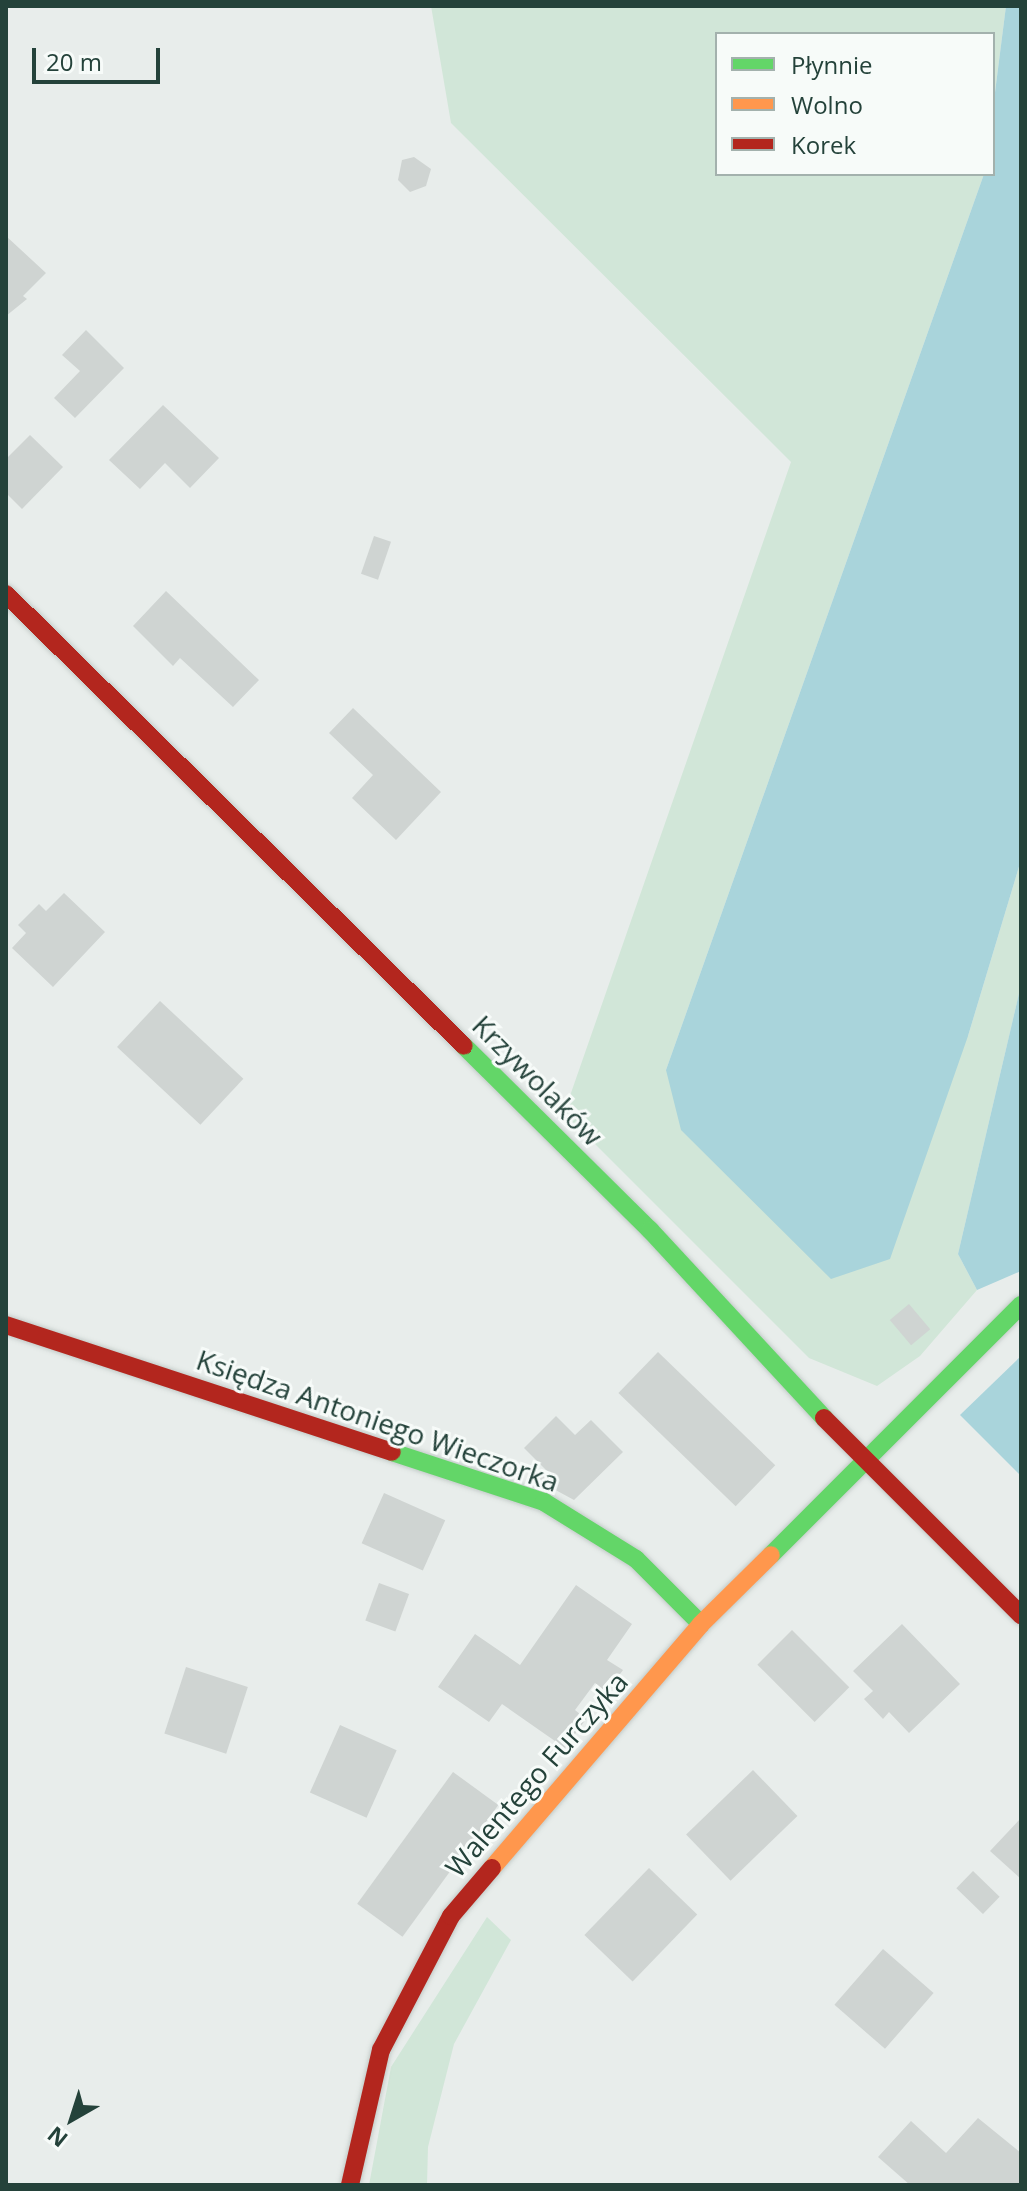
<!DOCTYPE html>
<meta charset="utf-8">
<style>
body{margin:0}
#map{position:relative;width:1027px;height:2191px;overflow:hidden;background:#e8edeb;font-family:"Open Sans",sans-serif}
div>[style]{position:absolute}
.green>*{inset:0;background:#d1e6d8}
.water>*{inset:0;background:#a9d4db}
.building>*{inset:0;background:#cfd4d2;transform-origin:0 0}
.roads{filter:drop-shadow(0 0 2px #c3cbc8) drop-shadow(0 0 2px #c3cbc8)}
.fast>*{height:18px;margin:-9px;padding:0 9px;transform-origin:9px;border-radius:9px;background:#63d668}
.slow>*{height:18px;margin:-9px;padding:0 9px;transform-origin:9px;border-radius:9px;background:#ff974d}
.jam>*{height:18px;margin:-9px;padding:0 9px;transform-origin:9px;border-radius:9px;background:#b3261e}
span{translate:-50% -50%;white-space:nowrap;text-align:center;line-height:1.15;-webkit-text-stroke:6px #f7fbf9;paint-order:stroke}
.street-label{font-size:28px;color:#24423a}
.frame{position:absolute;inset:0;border:8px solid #24423a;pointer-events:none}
.legend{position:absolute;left:715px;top:32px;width:280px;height:144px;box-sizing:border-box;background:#f7fbf9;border:2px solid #a3b1ad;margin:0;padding:10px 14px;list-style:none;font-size:24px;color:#24423a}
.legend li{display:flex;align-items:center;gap:16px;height:40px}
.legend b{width:40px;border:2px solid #a3b1ad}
.north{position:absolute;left:32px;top:2079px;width:80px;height:80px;-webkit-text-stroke:6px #f7fbf9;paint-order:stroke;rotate:219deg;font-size:22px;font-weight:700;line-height:32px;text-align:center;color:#24423a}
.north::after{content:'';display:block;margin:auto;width:28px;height:36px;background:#24423a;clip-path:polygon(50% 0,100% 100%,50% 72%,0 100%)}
.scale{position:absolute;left:32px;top:48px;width:128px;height:36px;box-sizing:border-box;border:4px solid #24423a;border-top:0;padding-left:10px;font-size:24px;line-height:28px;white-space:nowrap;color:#24423a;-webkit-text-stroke:6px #f7fbf9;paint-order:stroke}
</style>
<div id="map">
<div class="green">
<i style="clip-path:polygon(431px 6px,1006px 6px,993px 108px,993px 34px,717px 34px,717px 174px,984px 174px,666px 1070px,968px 1036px,1021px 860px,1021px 985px,958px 1254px,977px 1290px,920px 1356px,877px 1386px,809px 1358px,564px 1113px,791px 462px,451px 123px)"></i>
<i style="clip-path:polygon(487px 1917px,511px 1940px,454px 2044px,428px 2147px,427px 2185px,369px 2185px,391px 2067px)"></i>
</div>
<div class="water">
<i style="clip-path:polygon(1006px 6px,1021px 6px,1021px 860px,968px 1036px,890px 1259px,831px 1279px,681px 1130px,666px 1070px,984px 174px,993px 174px,993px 108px)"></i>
<i style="clip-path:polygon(1021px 985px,1021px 1271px,977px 1290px,958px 1254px)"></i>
<i style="clip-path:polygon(1021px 1356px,1021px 1476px,960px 1415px)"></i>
</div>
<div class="building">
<i style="clip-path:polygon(414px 157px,431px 169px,426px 186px,410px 192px,398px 180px,402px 160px)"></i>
<i style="clip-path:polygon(6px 236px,46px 273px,23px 296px,27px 299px,6px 316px)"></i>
<i style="clip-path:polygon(86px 330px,124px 368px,75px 418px,54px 398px,80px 371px,62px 355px)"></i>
<i style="clip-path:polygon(163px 405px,219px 458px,190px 488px,165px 463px,140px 489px,109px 460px)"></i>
<i style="clip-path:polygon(30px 435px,63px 467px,22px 509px,6px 493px,6px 459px)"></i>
<i style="left:374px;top:536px;width:18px;height:40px;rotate:19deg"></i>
<i style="clip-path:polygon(166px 591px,259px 680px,233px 707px,180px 658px,173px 666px,133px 626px)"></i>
<i style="clip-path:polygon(353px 708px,441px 792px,396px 840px,352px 798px,373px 775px,329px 733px)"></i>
<i style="clip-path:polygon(64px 893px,105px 932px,53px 987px,12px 948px,26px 933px,18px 925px,39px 904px,46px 911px)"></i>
<i style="left:160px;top:1001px;width:114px;height:63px;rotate:43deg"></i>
<i style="left:909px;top:1304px;width:33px;height:25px;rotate:50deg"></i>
<i style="left:658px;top:1352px;width:163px;height:57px;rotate:44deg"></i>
<i style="clip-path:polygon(556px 1416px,575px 1435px,591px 1420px,623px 1452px,574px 1500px,537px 1480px,547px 1471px,524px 1448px)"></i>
<i style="left:384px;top:1493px;width:67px;height:55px;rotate:24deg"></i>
<i style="left:379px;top:1583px;width:32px;height:40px;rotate:20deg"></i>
<i style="clip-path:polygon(576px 1585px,632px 1624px,607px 1660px,623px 1670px,607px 1692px,595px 1683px,575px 1710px,586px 1719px,565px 1748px,502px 1704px,489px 1722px,438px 1687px,475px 1634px,520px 1665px)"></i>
<i style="clip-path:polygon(902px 1624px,960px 1684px,909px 1733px,889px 1712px,883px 1719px,864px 1699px,873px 1691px,853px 1671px)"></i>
<i style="left:792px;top:1630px;width:81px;height:49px;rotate:45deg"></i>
<i style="left:186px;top:1667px;width:65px;height:70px;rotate:18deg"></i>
<i style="left:340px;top:1725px;width:62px;height:74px;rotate:24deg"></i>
<i style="left:753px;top:1770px;width:64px;height:93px;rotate:46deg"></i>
<i style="left:453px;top:1772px;width:56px;height:163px;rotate:36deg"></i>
<i style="clip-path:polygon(1021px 1818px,1021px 1879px,990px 1851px)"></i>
<i style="left:649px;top:1868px;width:67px;height:93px;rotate:44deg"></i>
<i style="left:973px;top:1871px;width:37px;height:24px;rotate:44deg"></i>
<i style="left:883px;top:1949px;width:67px;height:74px;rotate:41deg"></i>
<i style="clip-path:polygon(978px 2118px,1021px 2153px,1021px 2185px,910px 2185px,878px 2157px,911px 2121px,946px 2153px)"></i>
</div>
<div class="roads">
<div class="fast">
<i style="left:464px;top:1046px;width:262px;rotate:44.7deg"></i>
<i style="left:650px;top:1230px;width:256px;rotate:47.2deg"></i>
<i style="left:392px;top:1452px;width:160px;rotate:18.2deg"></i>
<i style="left:544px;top:1502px;width:108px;rotate:31.8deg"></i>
<i style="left:636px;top:1559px;width:92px;rotate:45deg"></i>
<i style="left:771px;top:1555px;width:354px;rotate:-45deg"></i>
</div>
<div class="slow">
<i style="left:492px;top:1868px;width:321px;rotate:-49.4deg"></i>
<i style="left:701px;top:1624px;width:98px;rotate:-44.6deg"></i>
</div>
<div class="jam">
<i style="left:6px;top:594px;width:643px;rotate:44.62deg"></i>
<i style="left:6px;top:1325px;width:406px;rotate:18.2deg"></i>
<i style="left:824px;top:1418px;width:279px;rotate:45deg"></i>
<i style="left:350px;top:2185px;width:139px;rotate:-77.1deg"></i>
<i style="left:381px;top:2050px;width:151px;rotate:-62.4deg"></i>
<i style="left:451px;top:1916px;width:63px;rotate:-49.5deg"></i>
</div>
</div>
<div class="street-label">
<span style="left:538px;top:1080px;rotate:45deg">Krzywolaków</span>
<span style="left:378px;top:1420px;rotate:19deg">Księdza Antoniego Wieczorka</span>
<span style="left:536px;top:1774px;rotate:-49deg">Walentego Furczyka</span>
</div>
<div class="frame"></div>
<ul class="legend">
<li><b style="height:10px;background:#63d668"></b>Płynnie</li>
<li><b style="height:10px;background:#ff974d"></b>Wolno</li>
<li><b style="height:10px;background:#b3261e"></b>Korek</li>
</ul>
<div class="north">N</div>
<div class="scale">20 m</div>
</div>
